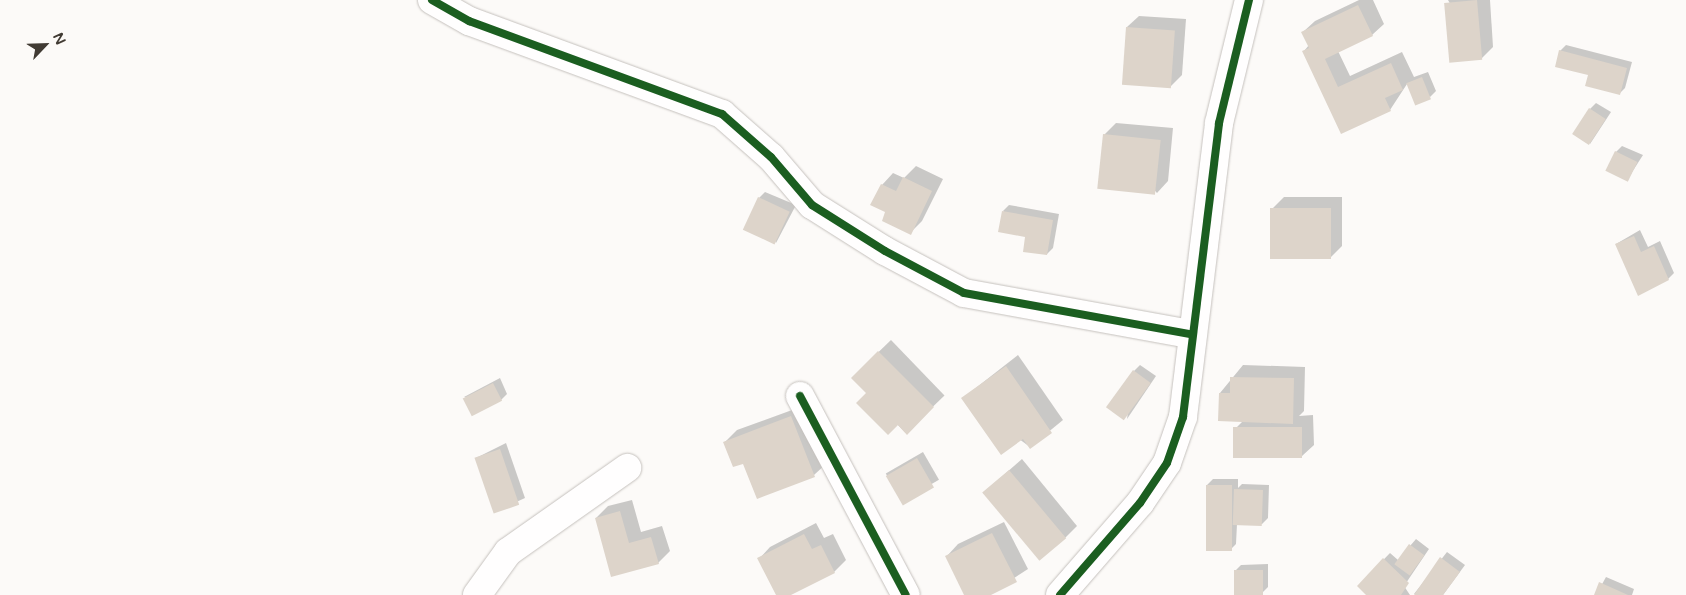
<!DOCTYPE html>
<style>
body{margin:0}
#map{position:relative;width:1686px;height:595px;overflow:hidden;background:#fcfaf8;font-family:"Varela Round",sans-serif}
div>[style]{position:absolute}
.shadow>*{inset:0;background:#0003;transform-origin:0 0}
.building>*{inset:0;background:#ddd4ca;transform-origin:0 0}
.roads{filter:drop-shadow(0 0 1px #c5c1bd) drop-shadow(0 0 1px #c5c1bd)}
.street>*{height:28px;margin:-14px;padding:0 14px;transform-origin:14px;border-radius:14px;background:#fffefe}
.cycleway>*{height:8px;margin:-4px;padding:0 4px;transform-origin:4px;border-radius:4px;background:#1b5e20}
span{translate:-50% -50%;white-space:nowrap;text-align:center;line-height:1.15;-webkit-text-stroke:4px #fdfaf7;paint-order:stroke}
.north{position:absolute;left:20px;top:20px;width:50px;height:50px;-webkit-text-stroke:4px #fdfaf7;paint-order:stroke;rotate:66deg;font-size:14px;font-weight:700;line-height:20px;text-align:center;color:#413b34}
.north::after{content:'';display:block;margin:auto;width:18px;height:22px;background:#413b34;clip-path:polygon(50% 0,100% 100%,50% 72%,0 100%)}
</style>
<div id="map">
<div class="shadow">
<i style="clip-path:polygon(1359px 0,1373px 0,1384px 24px,1372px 35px,1338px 51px,1350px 76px,1402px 52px,1414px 77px,1428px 72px,1436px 91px,1430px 97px,1407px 84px,1390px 110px,1341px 132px,1304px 51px,1309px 45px,1303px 32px,1315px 21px)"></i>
<i style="clip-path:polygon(1448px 0,1490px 0,1493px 47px,1481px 59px)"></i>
<i style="clip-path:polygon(1139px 16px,1186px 19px,1182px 75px,1170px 87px,1127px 27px)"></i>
<i style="clip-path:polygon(1566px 45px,1632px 62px,1625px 88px,1619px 94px,1590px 74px,1560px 51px)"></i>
<i style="clip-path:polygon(1596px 103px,1611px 112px,1590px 144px,1590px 109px)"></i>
<i style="clip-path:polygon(1116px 123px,1173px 128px,1168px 181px,1157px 193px,1104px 135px)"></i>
<i style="clip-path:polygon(1622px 146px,1643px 155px,1627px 180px,1616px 152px)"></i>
<i style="clip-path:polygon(916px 166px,943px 179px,922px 221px,910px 233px,887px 212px,882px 185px,893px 173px,904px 178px)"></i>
<i style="clip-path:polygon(765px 192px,796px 205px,776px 243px,759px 198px)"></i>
<i style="clip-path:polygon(1284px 197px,1342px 197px,1342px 246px,1330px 258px,1272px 209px)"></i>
<i style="clip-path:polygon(1009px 205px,1059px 214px,1053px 248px,1047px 254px,1003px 211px)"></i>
<i style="clip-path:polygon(1640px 230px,1648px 247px,1660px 241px,1674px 273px,1668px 279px,1616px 244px)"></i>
<i style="left:891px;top:340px;width:77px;height:54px;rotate:46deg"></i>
<i style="clip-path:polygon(1018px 355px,1063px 420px,1030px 447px,963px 398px)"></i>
<i style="clip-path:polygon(1140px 365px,1156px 376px,1127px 419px,1134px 371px)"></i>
<i style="clip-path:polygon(1243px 365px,1305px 367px,1304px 411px,1299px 416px,1313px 415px,1314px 445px,1302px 456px,1235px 429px,1243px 421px,1220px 393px)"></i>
<i style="clip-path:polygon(500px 378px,507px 394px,501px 400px,464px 397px)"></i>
<i style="clip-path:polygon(803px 406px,826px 464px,814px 475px,744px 462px,725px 442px,737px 430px)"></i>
<i style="clip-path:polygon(506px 443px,525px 498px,494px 512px,476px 458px)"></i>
<i style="left:923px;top:452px;width:32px;height:43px;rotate:60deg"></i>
<i style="clip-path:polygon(1022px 459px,1077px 526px,1065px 538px,983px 493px)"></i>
<i style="clip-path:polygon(1213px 479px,1238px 479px,1238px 488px,1242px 484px,1269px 485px,1268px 518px,1262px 524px,1237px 524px,1236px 544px,1230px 550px,1207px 485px)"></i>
<i style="clip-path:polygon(632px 500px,641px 532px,662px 526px,670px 551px,658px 563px,612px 575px,596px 518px,608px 506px)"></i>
<i style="clip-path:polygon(1004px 522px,1028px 569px,988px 595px,966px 595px,947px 556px,958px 544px)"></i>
<i style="clip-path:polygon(816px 523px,824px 538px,833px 534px,846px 560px,834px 572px,788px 595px,777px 595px,759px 559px,770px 547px)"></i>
<i style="clip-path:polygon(1416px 539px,1429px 549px,1404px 586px,1410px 595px,1368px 595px,1358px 586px,1390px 553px,1398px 560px)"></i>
<i style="clip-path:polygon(1447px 552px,1465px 565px,1443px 595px,1414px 594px)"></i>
<i style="clip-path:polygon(1268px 564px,1268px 587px,1262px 593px,1235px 571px,1241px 565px)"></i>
<i style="clip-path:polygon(1606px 577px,1634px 589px,1632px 595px,1596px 595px)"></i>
</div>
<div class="building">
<i style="left:1477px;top:0;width:60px;height:33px;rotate:85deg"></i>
<i style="clip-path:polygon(1358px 5px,1373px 36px,1325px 59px,1338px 87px,1391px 63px,1403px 90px,1385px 98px,1391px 111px,1341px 134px,1302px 51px,1309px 48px,1301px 32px)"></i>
<i style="left:1126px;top:27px;width:49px;height:58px;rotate:4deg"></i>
<i style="clip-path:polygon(1559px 50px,1627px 68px,1620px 95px,1585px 86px,1588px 75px,1555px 67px)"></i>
<i style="left:1422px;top:77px;width:24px;height:17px;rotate:68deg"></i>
<i style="left:1589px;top:108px;width:20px;height:31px;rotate:33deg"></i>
<i style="left:1103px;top:134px;width:58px;height:55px;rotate:6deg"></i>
<i style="left:1615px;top:151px;width:25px;height:22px;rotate:26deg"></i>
<i style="clip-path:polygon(903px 177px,932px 191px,911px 235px,882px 221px,885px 212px,870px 205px,881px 184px,896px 191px)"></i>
<i style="left:758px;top:197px;width:35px;height:36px;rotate:25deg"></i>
<i style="left:1270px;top:208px;width:61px;height:51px"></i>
<i style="clip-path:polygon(1002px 211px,1053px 220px,1047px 255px,1023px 252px,1025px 237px,998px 232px)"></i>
<i style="clip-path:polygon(1634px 236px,1641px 252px,1654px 246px,1669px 280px,1638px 296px,1615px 244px)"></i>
<i style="clip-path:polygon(878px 351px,934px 407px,907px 435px,898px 425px,888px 435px,856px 403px,866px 393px,851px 378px)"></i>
<i style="clip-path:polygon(1006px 366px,1052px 433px,1030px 449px,1023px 439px,1001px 455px,961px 398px)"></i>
<i style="left:1133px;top:370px;width:22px;height:46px;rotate:36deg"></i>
<i style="clip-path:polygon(1230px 377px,1294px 378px,1293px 424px,1218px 421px,1219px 393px,1230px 393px)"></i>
<i style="left:493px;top:383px;width:20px;height:34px;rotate:63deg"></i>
<i style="clip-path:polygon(791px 416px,815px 477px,757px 499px,743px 464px,733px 467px,723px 442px)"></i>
<i style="left:1302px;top:427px;width:31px;height:69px;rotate:90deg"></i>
<i style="left:500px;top:449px;width:59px;height:27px;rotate:71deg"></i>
<i style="left:917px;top:458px;width:34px;height:36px;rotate:60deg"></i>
<i style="left:1009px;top:470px;width:89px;height:35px;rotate:50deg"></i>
<i style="left:1206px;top:485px;width:26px;height:66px"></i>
<i style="left:1234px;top:489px;width:29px;height:36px;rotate:2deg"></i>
<i style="clip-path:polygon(620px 511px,629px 543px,651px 537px,659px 564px,611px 577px,595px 518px)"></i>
<i style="clip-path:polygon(992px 533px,1017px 582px,991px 595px,964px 595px,945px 556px)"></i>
<i style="clip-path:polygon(804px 534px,812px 549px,821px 545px,835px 573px,791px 595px,776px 595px,757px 558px)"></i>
<i style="left:1409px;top:544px;width:19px;height:25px;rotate:36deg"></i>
<i style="clip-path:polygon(1440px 557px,1460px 572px,1443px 595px,1414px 595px)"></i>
<i style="clip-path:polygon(1383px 558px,1409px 583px,1401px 595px,1366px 595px,1357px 586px)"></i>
<i style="left:1234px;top:570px;width:29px;height:25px"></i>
<i style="clip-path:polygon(1599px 582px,1628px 595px,1594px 595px)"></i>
</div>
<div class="roads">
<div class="street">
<i style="left:432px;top:0;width:43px;rotate:29.6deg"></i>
<i style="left:469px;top:21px;width:270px;rotate:20.2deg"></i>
<i style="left:722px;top:114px;width:65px;rotate:41.3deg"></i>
<i style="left:771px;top:157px;width:63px;rotate:49.5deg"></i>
<i style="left:812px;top:205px;width:86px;rotate:32.2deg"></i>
<i style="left:885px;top:251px;width:89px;rotate:28deg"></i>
<i style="left:964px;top:293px;width:230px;rotate:10.3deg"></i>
<i style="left:800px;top:396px;width:225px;rotate:62deg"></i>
<i style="left:477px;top:595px;width:53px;rotate:-54.2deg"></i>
<i style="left:508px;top:552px;width:146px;rotate:-35.2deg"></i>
<i style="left:1060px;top:595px;width:122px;rotate:-49deg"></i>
<i style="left:1140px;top:503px;width:48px;rotate:-56deg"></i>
<i style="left:1167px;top:463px;width:49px;rotate:-70.8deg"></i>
<i style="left:1183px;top:417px;width:296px;rotate:-83deg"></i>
<i style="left:1219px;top:123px;width:127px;rotate:-76.3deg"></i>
</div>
</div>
<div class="cycleway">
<i style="left:432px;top:0;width:43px;rotate:29.6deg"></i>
<i style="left:469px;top:21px;width:270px;rotate:20.2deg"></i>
<i style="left:722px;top:114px;width:65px;rotate:41.3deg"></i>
<i style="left:771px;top:157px;width:63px;rotate:49.5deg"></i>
<i style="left:812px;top:205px;width:86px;rotate:32.2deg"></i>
<i style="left:885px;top:251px;width:89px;rotate:28deg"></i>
<i style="left:964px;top:293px;width:230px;rotate:10.3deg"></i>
<i style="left:800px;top:396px;width:225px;rotate:62deg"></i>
<i style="left:1060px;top:595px;width:122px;rotate:-49deg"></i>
<i style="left:1140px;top:503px;width:48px;rotate:-56deg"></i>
<i style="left:1167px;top:463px;width:49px;rotate:-70.8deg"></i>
<i style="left:1183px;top:417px;width:296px;rotate:-83deg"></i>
<i style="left:1219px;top:123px;width:127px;rotate:-76.3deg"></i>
</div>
<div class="north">N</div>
</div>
